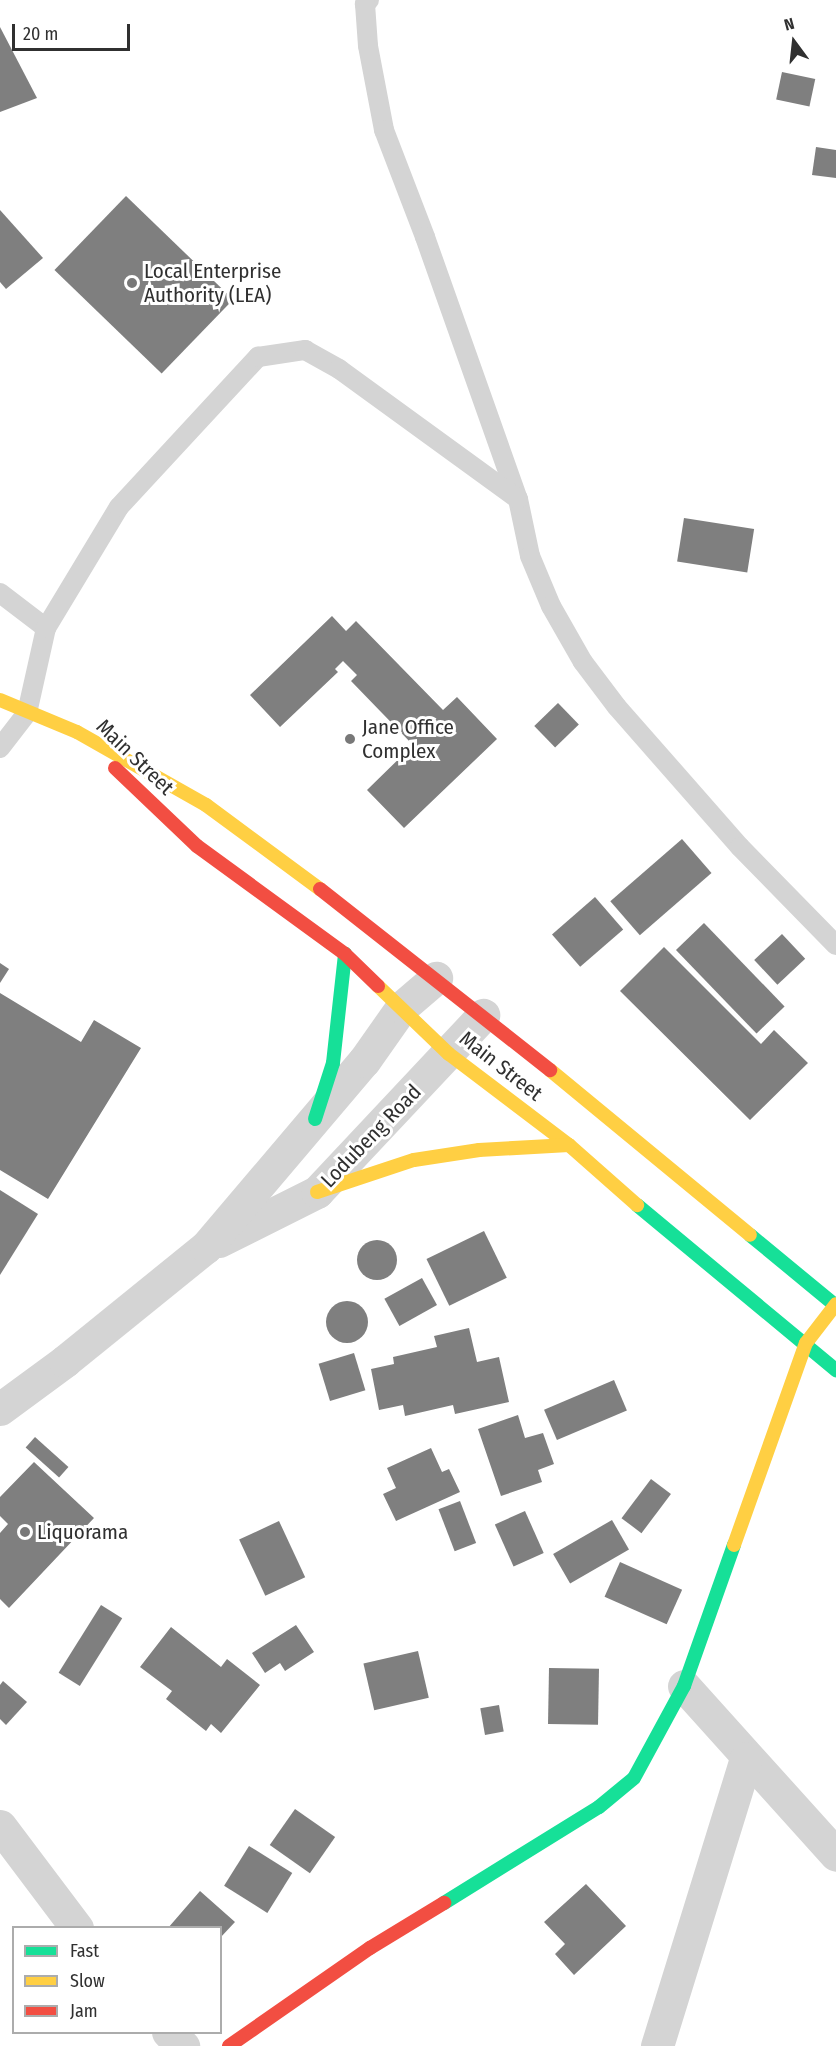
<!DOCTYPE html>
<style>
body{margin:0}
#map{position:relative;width:836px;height:2046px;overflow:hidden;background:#fff;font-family:"Fira Sans Condensed",sans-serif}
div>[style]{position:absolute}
.building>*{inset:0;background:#7f7f7f;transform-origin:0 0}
.round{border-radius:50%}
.lane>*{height:20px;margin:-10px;padding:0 10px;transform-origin:10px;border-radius:10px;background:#d4d4d4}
.street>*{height:33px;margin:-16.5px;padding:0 16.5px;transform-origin:16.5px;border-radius:16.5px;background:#d4d4d4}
.fast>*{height:14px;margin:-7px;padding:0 7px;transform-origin:7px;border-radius:7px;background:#16e098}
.slow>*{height:14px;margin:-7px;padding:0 7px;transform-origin:7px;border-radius:7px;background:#ffcf43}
.jam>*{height:14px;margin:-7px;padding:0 7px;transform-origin:7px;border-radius:7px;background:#f24e42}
.dots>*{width:16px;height:16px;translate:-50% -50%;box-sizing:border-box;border:3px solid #fff;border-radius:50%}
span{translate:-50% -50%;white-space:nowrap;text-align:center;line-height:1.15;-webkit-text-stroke:6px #fff;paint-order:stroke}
.poi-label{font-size:21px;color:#303030}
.left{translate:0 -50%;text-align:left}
.street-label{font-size:21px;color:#303030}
.legend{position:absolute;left:12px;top:1926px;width:210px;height:108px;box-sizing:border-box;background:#fff;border:2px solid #acacac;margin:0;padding:8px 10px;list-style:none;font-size:18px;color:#303030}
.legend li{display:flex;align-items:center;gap:12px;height:30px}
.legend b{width:30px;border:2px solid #acacac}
.north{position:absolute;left:764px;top:12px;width:60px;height:60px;-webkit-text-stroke:4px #fff;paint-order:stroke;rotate:345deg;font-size:16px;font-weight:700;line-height:24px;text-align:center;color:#303030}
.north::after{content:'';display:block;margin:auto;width:21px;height:27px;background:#303030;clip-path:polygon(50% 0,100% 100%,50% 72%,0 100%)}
.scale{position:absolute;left:12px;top:24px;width:118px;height:27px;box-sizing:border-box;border:3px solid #303030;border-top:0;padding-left:8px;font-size:18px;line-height:21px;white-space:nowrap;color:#303030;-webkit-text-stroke:4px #fff;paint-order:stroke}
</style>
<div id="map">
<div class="building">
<i style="clip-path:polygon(0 27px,37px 98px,0 112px)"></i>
<i style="left:782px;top:72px;width:34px;height:28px;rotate:12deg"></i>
<i style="clip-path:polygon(816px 147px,836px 150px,836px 178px,812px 175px)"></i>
<i style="left:126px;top:196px;width:149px;height:103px;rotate:44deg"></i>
<i style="clip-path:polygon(0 210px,43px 258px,6px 289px,0 282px)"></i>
<i style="left:684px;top:518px;width:71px;height:44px;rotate:9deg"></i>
<i style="clip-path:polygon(332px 616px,346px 631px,356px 621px,443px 710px,457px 697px,497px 739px,404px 828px,367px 790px,413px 745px,351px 681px,357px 675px,343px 661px,335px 669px,338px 672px,280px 727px,250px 695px)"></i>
<i style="left:558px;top:703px;width:30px;height:33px;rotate:46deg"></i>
<i style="left:682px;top:839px;width:45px;height:95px;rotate:49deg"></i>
<i style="left:595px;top:897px;width:43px;height:57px;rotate:49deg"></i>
<i style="left:704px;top:923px;width:116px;height:39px;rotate:46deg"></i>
<i style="left:782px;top:934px;width:34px;height:38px;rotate:47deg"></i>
<i style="clip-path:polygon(664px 947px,761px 1044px,774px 1030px,808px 1063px,750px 1120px,620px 991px)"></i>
<i style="clip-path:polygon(0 963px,9px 969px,0 983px)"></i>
<i style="clip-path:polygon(0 993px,81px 1042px,94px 1020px,141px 1048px,48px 1199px,0 1170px)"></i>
<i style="clip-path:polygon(0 1190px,38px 1214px,0 1275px)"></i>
<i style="left:484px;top:1231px;width:52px;height:64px;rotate:64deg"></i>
<i class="round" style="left:357px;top:1240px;width:40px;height:40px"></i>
<i style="left:422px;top:1278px;width:31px;height:43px;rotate:61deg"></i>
<i class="round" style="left:326px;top:1301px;width:42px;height:42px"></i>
<i style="clip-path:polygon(469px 1328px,477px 1362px,499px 1357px,509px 1402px,455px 1414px,453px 1405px,405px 1416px,403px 1405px,379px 1410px,371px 1369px,394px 1364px,393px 1357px,437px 1347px,434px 1336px)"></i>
<i style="left:354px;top:1353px;width:39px;height:37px;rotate:73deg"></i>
<i style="left:614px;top:1380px;width:33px;height:76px;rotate:67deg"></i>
<i style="clip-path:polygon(518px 1415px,525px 1438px,543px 1433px,554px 1464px,538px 1470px,542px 1482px,501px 1496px,478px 1429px)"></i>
<i style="left:35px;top:1437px;width:45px;height:14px;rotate:42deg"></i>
<i style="clip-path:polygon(431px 1448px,442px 1472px,449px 1469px,460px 1492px,396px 1521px,383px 1494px,396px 1488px,387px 1468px)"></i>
<i style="clip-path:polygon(34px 1462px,94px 1518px,9px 1608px,0 1599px,0 1533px,8px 1524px,0 1516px,0 1497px)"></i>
<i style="left:651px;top:1479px;width:25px;height:49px;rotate:37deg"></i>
<i style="left:460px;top:1501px;width:45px;height:23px;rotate:69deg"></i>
<i style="left:525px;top:1511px;width:46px;height:33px;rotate:66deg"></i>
<i style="left:612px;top:1520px;width:34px;height:68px;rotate:60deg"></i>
<i style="left:279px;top:1521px;width:62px;height:44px;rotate:65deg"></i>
<i style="left:620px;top:1562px;width:68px;height:38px;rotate:24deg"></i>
<i style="left:101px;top:1605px;width:25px;height:80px;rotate:32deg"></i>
<i style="clip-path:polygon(296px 1625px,314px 1652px,285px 1671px,280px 1663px,265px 1673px,252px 1653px)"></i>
<i style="clip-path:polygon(171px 1627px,221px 1667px,227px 1659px,260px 1685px,221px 1733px,211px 1724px,206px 1731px,166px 1699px,172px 1691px,140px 1667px)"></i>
<i style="left:418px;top:1651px;width:48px;height:56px;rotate:77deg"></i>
<i style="left:549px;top:1668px;width:50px;height:56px;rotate:1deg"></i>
<i style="clip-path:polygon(3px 1681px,27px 1702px,6px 1725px,0 1719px,0 1685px)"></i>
<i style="left:499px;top:1705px;width:27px;height:19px;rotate:80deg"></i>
<i style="left:295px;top:1809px;width:49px;height:44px;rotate:35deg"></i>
<i style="left:249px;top:1846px;width:51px;height:47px;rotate:32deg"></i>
<i style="clip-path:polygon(586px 1884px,626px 1926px,574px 1975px,555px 1954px,565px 1944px,544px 1922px)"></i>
<i style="clip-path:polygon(200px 1891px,235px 1922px,220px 1938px,220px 1928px,168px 1928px)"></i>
</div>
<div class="lane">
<i style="left:369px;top:0;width:6px;rotate:135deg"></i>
<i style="left:365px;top:4px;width:42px;rotate:85.9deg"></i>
<i style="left:368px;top:46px;width:86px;rotate:79.2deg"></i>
<i style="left:384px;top:130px;width:115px;rotate:69deg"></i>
<i style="left:425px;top:237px;width:278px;rotate:70.5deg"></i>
<i style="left:518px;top:499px;width:58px;rotate:78.1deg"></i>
<i style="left:530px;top:556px;width:54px;rotate:67.2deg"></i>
<i style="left:551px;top:606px;width:64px;rotate:60.3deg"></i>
<i style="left:583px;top:662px;width:56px;rotate:52.9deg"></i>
<i style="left:617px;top:707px;width:186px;rotate:48.7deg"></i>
<i style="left:740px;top:847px;width:137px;rotate:45.6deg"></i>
<i style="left:0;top:593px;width:58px;rotate:37.3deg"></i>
<i style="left:0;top:748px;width:44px;rotate:-52.4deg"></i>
<i style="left:27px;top:713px;width:87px;rotate:-77.4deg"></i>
<i style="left:46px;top:628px;width:141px;rotate:-58.9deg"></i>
<i style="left:119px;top:507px;width:205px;rotate:-47.2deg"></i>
<i style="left:258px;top:357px;width:48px;rotate:-8.5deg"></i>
<i style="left:305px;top:350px;width:39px;rotate:29deg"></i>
<i style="left:339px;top:369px;width:221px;rotate:36deg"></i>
</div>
<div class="street">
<i style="left:219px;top:1241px;width:110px;rotate:-26.6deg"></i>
<i style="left:317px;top:1192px;width:243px;rotate:-46.8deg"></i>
<i style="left:0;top:1409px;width:81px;rotate:-36.4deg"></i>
<i style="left:65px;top:1361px;width:181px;rotate:-39deg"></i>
<i style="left:206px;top:1247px;width:244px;rotate:-49.7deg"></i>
<i style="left:364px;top:1061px;width:66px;rotate:-54.9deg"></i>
<i style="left:402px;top:1007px;width:45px;rotate:-40.5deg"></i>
<i style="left:684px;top:1686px;width:227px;rotate:48deg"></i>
<i style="left:0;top:1826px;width:128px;rotate:53deg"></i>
<i style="left:168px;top:2032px;width:21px;rotate:43deg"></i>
<i style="left:657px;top:2046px;width:301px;rotate:-72.8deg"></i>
</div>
<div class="fast">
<i style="left:315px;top:1119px;width:59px;rotate:-72.2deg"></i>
<i style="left:333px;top:1063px;width:110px;rotate:-83.7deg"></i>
<i style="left:637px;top:1205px;width:259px;rotate:39.7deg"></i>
<i style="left:750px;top:1235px;width:112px;rotate:39.5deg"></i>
<i style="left:444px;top:1903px;width:182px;rotate:-31.8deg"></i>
<i style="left:599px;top:1807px;width:45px;rotate:-39.6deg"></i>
<i style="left:634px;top:1778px;width:105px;rotate:-61.5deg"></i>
<i style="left:684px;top:1686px;width:150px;rotate:-70.5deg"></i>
</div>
<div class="slow">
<i style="left:0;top:700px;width:83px;rotate:22.6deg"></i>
<i style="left:77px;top:732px;width:148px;rotate:29.5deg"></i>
<i style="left:206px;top:805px;width:142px;rotate:36.4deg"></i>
<i style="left:378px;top:986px;width:98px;rotate:43.8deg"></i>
<i style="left:449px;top:1054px;width:151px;rotate:37.2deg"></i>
<i style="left:569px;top:1145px;width:91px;rotate:41.4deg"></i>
<i style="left:550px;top:1070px;width:259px;rotate:39.5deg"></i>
<i style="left:317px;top:1192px;width:102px;rotate:-18.3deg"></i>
<i style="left:414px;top:1160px;width:66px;rotate:-8.7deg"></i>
<i style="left:479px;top:1150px;width:90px;rotate:-3.2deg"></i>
<i style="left:734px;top:1545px;width:214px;rotate:-70.4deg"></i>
<i style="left:806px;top:1343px;width:49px;rotate:-52.4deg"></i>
</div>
<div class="jam">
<i style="left:115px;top:768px;width:113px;rotate:43.6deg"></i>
<i style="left:197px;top:846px;width:183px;rotate:36.1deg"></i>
<i style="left:345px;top:954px;width:46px;rotate:44.1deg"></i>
<i style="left:320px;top:889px;width:293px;rotate:38.2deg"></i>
<i style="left:229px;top:2046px;width:172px;rotate:-34.8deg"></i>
<i style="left:370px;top:1948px;width:87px;rotate:-31.3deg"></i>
</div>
<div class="dots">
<i style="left:132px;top:283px;background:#787878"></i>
<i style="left:350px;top:739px;background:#787878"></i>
<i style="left:25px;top:1532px;background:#787878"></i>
</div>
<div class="poi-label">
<span class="left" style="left:144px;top:283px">Local Enterprise<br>Authority (LEA)</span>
<span class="left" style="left:362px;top:739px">Jane Office<br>Complex</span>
<span class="left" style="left:37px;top:1532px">Liquorama</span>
</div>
<div class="street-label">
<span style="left:135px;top:757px;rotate:44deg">Main Street</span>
<span style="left:501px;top:1066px;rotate:38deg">Main Street</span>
<span style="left:371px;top:1136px;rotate:-46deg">Lodubeng Road</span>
</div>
<ul class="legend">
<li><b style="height:8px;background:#16e098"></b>Fast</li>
<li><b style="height:8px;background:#ffcf43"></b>Slow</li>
<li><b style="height:8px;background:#f24e42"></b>Jam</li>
</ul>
<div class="north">N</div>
<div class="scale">20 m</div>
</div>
